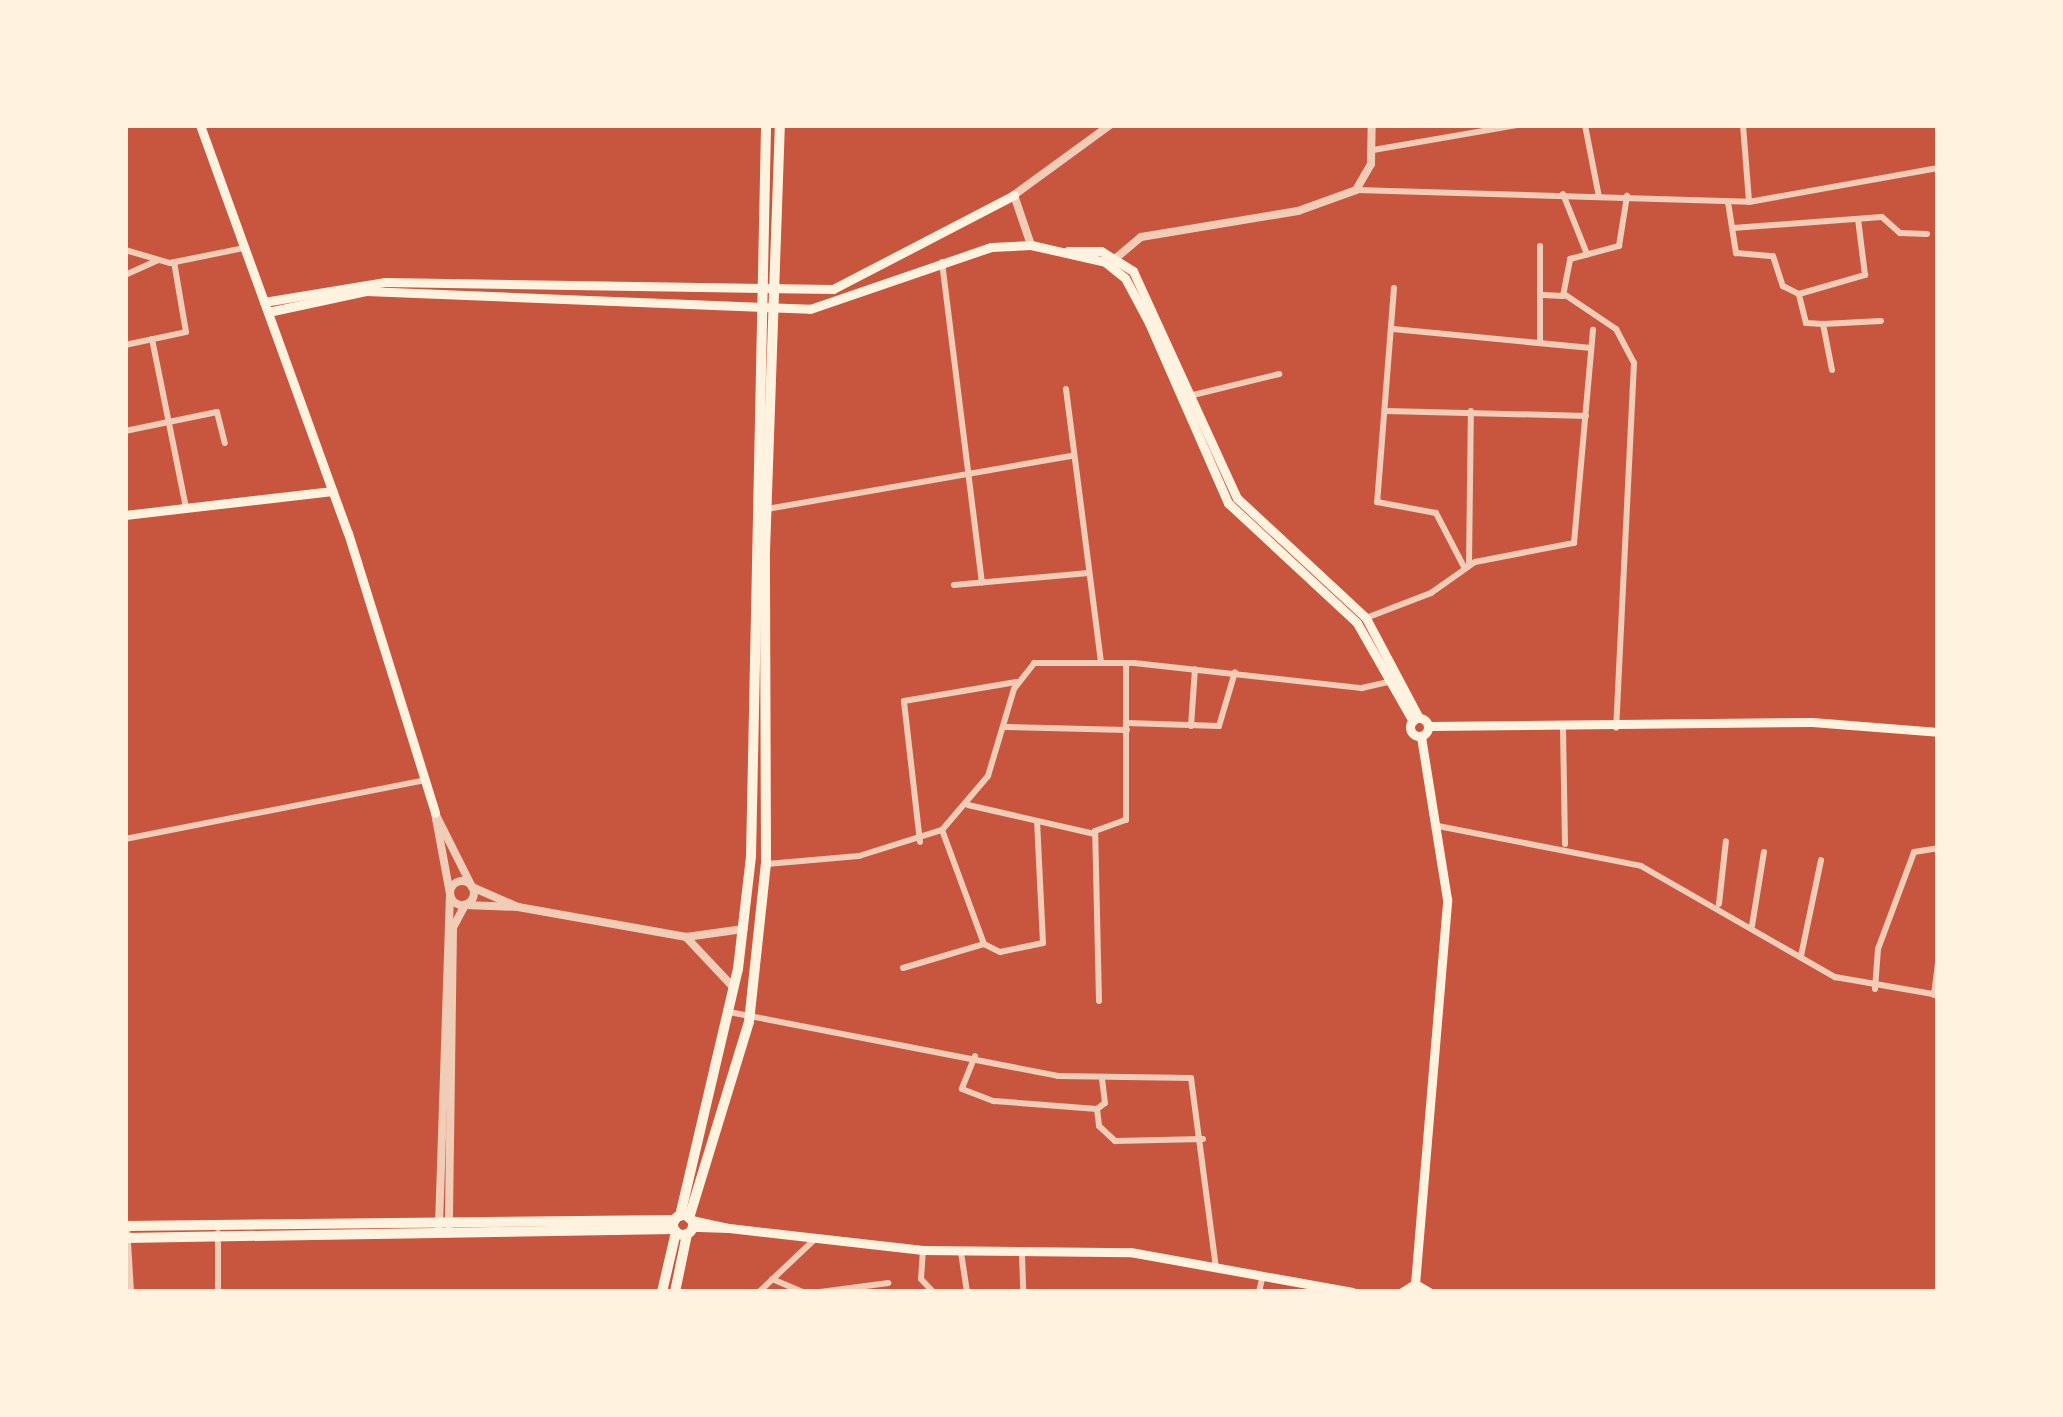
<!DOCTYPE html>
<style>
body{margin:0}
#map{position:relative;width:2063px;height:1417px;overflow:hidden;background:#c8553d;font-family:"Crimson Pro",serif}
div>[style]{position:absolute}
.minor>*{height:6px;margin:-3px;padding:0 3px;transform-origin:3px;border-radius:3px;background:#f1ccb7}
.tertiary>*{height:8px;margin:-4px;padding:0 4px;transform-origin:4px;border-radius:4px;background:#f1ccb7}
.tertiary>.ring{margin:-4px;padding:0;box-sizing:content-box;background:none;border:8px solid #f1ccb7;border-radius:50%}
.secondary>*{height:9px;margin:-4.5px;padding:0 4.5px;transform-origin:4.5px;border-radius:4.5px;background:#fff3e0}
.secondary>.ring{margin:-4.5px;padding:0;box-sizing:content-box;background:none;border:9px solid #fff3e0;border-radius:50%}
.primary>*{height:10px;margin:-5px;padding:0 5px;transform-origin:5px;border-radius:5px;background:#fff3e0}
.primary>.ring{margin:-5px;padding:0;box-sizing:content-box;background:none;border:10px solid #fff3e0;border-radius:50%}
span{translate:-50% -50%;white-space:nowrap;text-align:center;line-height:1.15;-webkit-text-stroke:10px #fff3e0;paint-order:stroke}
.frame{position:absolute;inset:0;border:128px solid #fff3e0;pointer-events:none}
</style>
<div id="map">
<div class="minor">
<i style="left:1585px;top:125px;width:73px;rotate:79deg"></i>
<i style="left:1743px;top:125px;width:77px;rotate:85.5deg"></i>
<i style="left:1373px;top:150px;width:146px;rotate:-9.8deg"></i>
<i style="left:1356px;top:190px;width:393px;rotate:1.7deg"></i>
<i style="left:1749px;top:202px;width:192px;rotate:-10.2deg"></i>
<i style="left:1563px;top:194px;width:65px;rotate:68.2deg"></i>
<i style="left:1728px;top:202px;width:52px;rotate:81.1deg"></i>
<i style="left:1736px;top:253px;width:37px;rotate:5deg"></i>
<i style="left:1773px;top:256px;width:32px;rotate:72deg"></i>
<i style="left:1783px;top:286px;width:18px;rotate:27deg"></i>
<i style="left:1733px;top:228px;width:149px;rotate:-4.2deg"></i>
<i style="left:1882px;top:217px;width:24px;rotate:42deg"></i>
<i style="left:1900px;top:233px;width:27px;rotate:2deg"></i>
<i style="left:125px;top:250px;width:47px;rotate:16.1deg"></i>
<i style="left:170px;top:263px;width:76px;rotate:-11.5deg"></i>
<i style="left:942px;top:262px;width:323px;rotate:82.9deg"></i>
<i style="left:125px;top:275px;width:36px;rotate:-24deg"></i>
<i style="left:1394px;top:288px;width:215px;rotate:94.5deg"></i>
<i style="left:1377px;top:502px;width:60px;rotate:10.6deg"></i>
<i style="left:1436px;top:513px;width:61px;rotate:62.6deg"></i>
<i style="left:1564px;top:294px;width:63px;rotate:33.9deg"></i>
<i style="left:1616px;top:329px;width:38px;rotate:62deg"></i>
<i style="left:1634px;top:363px;width:365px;rotate:92.8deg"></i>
<i style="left:1543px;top:295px;width:20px;rotate:3deg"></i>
<i style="left:1563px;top:296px;width:38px;rotate:-79deg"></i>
<i style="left:1570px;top:259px;width:51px;rotate:-14.9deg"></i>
<i style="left:1619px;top:246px;width:51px;rotate:-80.9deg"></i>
<i style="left:1823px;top:324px;width:58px;rotate:-3deg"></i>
<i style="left:1393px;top:329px;width:199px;rotate:5.5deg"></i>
<i style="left:152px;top:339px;width:172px;rotate:78.6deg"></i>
<i style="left:1540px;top:343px;width:97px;rotate:-90deg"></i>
<i style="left:125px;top:345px;width:62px;rotate:-12deg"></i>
<i style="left:186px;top:332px;width:71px;rotate:-99.7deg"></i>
<i style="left:1832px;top:370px;width:47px;rotate:-101.1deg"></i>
<i style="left:1823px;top:324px;width:17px;rotate:-177deg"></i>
<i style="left:1806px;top:323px;width:30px;rotate:-104deg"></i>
<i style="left:1799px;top:294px;width:69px;rotate:-16.1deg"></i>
<i style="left:1865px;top:275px;width:56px;rotate:-97.1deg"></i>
<i style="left:1066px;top:389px;width:276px;rotate:82.7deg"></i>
<i style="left:1189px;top:396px;width:93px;rotate:-13.7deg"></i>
<i style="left:1386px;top:411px;width:200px;rotate:1.4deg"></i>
<i style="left:125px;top:431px;width:94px;rotate:-11.7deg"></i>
<i style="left:217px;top:412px;width:32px;rotate:76deg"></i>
<i style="left:767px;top:509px;width:310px;rotate:-9.9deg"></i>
<i style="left:1469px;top:565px;width:154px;rotate:-89.3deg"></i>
<i style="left:954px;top:585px;width:135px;rotate:-5.1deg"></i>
<i style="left:1366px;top:618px;width:70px;rotate:-21deg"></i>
<i style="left:1431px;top:593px;width:54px;rotate:-35.2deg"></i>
<i style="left:1475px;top:562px;width:101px;rotate:-10.9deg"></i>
<i style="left:1574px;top:543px;width:214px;rotate:-84.9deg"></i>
<i style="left:1127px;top:723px;width:92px;rotate:1.9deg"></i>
<i style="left:1219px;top:726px;width:56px;rotate:-73.5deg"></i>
<i style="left:1191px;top:726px;width:57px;rotate:-86deg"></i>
<i style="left:1005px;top:727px;width:122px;rotate:1.4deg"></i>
<i style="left:1563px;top:729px;width:115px;rotate:89deg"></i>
<i style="left:968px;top:805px;width:130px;rotate:12.9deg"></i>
<i style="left:1438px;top:826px;width:207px;rotate:11.1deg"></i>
<i style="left:1641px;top:866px;width:224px;rotate:29.8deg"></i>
<i style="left:1835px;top:977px;width:105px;rotate:9.9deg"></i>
<i style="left:125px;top:839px;width:306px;rotate:-11.1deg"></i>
<i style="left:920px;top:842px;width:142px;rotate:-96.5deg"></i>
<i style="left:904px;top:701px;width:114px;rotate:-9.6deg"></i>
<i style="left:767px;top:864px;width:92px;rotate:-5deg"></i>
<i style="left:859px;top:856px;width:87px;rotate:-17.4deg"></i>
<i style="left:942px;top:830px;width:71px;rotate:-49.6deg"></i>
<i style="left:988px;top:776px;width:91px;rotate:-73.4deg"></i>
<i style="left:1014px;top:689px;width:33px;rotate:-52deg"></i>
<i style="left:1034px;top:663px;width:100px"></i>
<i style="left:1134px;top:663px;width:229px;rotate:6.3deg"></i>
<i style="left:1362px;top:688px;width:32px;rotate:-13deg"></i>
<i style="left:1719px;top:904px;width:63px;rotate:-83.7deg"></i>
<i style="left:1752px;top:926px;width:75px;rotate:-80.8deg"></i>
<i style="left:984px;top:944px;width:18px;rotate:27deg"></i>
<i style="left:1000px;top:952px;width:44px;rotate:-11.8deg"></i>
<i style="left:1043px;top:943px;width:121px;rotate:-92.8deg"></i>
<i style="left:1801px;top:956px;width:98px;rotate:-78.2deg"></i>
<i style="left:903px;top:968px;width:84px;rotate:-16.5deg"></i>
<i style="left:984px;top:944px;width:121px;rotate:-110.2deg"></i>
<i style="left:1875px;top:989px;width:40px;rotate:-85.7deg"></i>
<i style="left:1878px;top:949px;width:103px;rotate:-69.6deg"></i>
<i style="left:1914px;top:852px;width:24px;rotate:-9deg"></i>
<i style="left:1934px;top:995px;width:32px;rotate:-83deg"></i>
<i style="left:1099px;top:1001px;width:170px;rotate:-91.3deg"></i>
<i style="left:1095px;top:831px;width:33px;rotate:-20deg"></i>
<i style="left:1126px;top:820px;width:157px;rotate:-90deg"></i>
<i style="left:729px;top:1012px;width:335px;rotate:11deg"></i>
<i style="left:1058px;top:1076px;width:133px;rotate:0.9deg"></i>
<i style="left:1191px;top:1078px;width:191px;rotate:82.5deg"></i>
<i style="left:975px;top:1056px;width:35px;rotate:112deg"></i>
<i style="left:962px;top:1089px;width:34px;rotate:21deg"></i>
<i style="left:994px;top:1101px;width:103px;rotate:4.4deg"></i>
<i style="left:1097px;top:1109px;width:10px;rotate:-37deg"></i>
<i style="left:1105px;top:1103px;width:23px;rotate:-97deg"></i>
<i style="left:1097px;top:1109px;width:17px;rotate:83deg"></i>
<i style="left:1099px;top:1126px;width:22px;rotate:43deg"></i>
<i style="left:1115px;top:1141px;width:88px;rotate:-1.3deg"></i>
<i style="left:923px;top:1250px;width:29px;rotate:94deg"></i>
<i style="left:921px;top:1279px;width:18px;rotate:47deg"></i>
<i style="left:961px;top:1252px;width:40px;rotate:81.5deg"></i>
<i style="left:1022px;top:1255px;width:37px;rotate:88deg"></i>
<i style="left:772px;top:1279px;width:34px;rotate:23deg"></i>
<i style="left:218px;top:1292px;width:59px;rotate:-90deg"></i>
<i style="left:759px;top:1292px;width:76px;rotate:-43.4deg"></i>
<i style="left:820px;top:1292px;width:69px;rotate:-7.5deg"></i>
<i style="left:1259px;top:1292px;width:13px;rotate:-77deg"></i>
</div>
<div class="tertiary">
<i style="left:1031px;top:245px;width:53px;rotate:-108.8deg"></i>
<i style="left:1014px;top:195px;width:119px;rotate:-36.1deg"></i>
<i style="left:1110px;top:263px;width:40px;rotate:-40deg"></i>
<i style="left:1141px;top:237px;width:159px;rotate:-9.4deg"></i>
<i style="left:1298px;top:211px;width:62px;rotate:-19.9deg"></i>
<i style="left:1356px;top:190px;width:30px;rotate:-60deg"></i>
<i style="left:1371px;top:164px;width:39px;rotate:-89deg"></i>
<i style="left:435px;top:813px;width:83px;rotate:63.4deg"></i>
<i style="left:472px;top:887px;width:50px;rotate:23.5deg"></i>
<i style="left:518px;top:907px;width:53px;rotate:-177.8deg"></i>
<i style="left:465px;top:905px;width:26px;rotate:118deg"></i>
<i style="left:453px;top:928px;width:299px;rotate:90.8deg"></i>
<i style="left:435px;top:813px;width:82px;rotate:79.5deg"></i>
<i style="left:450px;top:894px;width:334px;rotate:91.9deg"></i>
<i class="ring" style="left:450px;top:881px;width:16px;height:16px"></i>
<i style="left:518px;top:907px;width:171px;rotate:10.1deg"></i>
<i style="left:686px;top:937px;width:58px;rotate:-8deg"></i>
<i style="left:686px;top:937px;width:70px;rotate:46.7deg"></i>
<i style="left:126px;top:1226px;width:66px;rotate:86.5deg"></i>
</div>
<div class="secondary">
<i style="left:200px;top:125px;width:434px;rotate:70.1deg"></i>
<i style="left:348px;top:533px;width:293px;rotate:72.7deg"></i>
<i style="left:1068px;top:251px;width:33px"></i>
<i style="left:1101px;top:251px;width:38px;rotate:32deg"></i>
<i style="left:1133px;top:271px;width:250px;rotate:65.4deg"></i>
<i style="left:1237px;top:498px;width:176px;rotate:42.9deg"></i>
<i style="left:1366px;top:618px;width:113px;rotate:62.1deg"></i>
<i style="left:264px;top:302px;width:123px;rotate:-9.4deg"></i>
<i style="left:385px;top:282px;width:448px;rotate:0.9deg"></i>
<i style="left:833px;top:289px;width:204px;rotate:-27.4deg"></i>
<i style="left:268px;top:312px;width:100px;rotate:-12.1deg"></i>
<i style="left:366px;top:291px;width:444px;rotate:2.3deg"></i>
<i style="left:810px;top:309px;width:191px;rotate:-18.9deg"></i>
<i style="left:991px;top:247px;width:40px;rotate:-2.9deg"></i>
<i style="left:1031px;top:245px;width:76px;rotate:12.9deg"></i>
<i style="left:1105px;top:262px;width:26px;rotate:39deg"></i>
<i style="left:1125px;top:278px;width:51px;rotate:61.9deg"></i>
<i style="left:1149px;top:323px;width:197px;rotate:66.3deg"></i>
<i style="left:1228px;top:503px;width:176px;rotate:42.9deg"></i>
<i style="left:1357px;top:623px;width:113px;rotate:60.3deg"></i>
<i style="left:125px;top:515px;width:209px;rotate:-6.6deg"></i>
<i class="ring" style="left:1410px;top:718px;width:9px;height:9px"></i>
<i style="left:1428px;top:726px;width:384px;rotate:-0.6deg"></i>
<i style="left:1812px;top:722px;width:126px;rotate:4.5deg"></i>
<i style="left:691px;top:1220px;width:39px;rotate:12deg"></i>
<i style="left:729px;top:1228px;width:37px;rotate:-178deg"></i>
<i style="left:729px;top:1228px;width:195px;rotate:6.5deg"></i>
<i style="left:923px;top:1250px;width:207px;rotate:0.6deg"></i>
<i style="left:1130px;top:1252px;width:226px;rotate:10.2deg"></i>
<i style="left:1415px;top:1284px;width:386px;rotate:-85.2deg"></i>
<i style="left:1447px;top:899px;width:165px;rotate:-99.1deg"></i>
<i style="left:1415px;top:1284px;width:16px;rotate:30deg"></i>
<i style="left:1402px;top:1292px;width:15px;rotate:-32deg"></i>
</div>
<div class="primary">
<i class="ring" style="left:673px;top:1215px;width:10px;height:10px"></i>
<i style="left:680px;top:1216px;width:254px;rotate:-76.8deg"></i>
<i style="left:738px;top:969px;width:114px;rotate:-83.4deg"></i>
<i style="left:751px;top:856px;width:731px;rotate:-88.82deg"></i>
<i style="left:689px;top:1218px;width:205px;rotate:-73deg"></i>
<i style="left:749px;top:1022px;width:159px;rotate:-83.9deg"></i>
<i style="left:766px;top:864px;width:313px;rotate:-90.2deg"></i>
<i style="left:765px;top:551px;width:426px;rotate:-88deg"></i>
<i style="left:125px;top:1226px;width:550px;rotate:-0.63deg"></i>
<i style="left:125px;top:1238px;width:549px;rotate:-0.94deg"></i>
<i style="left:662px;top:1292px;width:62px;rotate:-76.9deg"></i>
<i style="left:675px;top:1292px;width:59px;rotate:-78.3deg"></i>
</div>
<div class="frame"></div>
</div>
